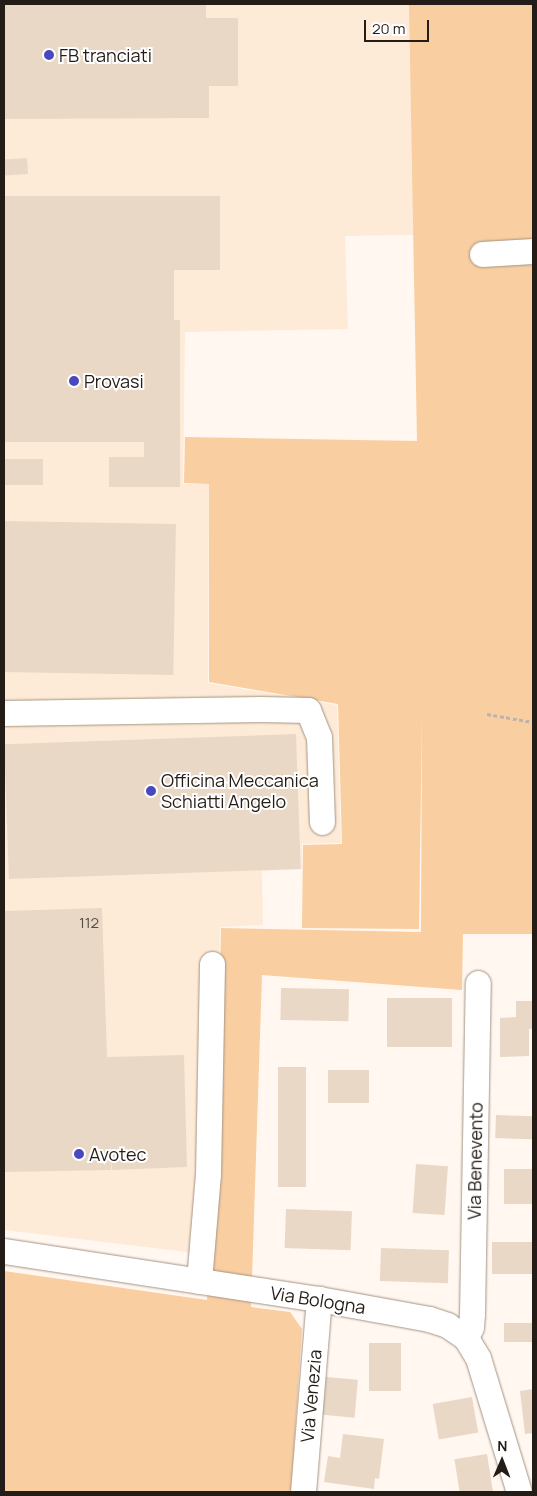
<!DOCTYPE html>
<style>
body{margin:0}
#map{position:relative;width:537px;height:1496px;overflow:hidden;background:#fff7f0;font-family:Manrope,sans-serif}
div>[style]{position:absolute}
.built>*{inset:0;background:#feebd7}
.green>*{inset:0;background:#f9cea1}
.building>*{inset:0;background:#ead8c6;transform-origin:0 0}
.path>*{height:3px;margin-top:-1.5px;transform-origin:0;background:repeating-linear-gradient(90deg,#bbb4ad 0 4px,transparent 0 6.5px)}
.roads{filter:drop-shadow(0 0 1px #a49483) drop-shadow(0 0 1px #a49483)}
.minor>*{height:25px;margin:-12.5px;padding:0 12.5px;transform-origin:12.5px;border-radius:12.5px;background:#fff}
.dots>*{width:14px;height:14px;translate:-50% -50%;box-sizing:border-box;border:2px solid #fff;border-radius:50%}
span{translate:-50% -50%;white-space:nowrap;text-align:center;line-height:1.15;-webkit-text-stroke:4px #fff;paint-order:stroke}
.number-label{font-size:15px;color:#564c43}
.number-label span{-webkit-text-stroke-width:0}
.poi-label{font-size:18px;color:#241d17}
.left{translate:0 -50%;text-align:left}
.street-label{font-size:18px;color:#241d17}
.frame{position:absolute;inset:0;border:5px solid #241d17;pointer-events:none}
.north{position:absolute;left:477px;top:1436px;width:50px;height:50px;-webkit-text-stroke:4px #fff;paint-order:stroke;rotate:1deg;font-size:14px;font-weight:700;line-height:20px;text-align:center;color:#241d17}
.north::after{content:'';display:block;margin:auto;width:18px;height:22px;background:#241d17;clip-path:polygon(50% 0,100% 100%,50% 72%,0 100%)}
.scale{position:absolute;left:364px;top:20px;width:65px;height:22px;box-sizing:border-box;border:2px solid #241d17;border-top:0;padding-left:6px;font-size:15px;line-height:18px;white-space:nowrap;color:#241d17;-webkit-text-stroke:4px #fff;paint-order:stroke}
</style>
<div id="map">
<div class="built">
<i style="clip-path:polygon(4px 4px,475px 4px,473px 234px,345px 236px,348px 329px,185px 332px,183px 484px,209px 484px,208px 683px,337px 705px,341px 843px,302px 844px,302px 869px,262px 871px,263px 925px,220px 927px,212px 1255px,4px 1230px)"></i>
</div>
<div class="green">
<i style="clip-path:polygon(409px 4px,533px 4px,533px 934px,463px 934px,462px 990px,262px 975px,251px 1307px,290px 1312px,302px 1329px,291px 1492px,4px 1492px,4px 1271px,207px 1300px,215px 1196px,221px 928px,421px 932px,422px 715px,419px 929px,302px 928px,303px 845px,342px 844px,338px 704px,209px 682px,209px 484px,184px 483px,185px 437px,417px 441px)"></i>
</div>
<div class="building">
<i style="clip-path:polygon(4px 4px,206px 4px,206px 18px,238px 18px,238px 86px,209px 86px,209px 118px,4px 119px)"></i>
<i style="left:27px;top:158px;width:16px;height:23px;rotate:86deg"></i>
<i style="clip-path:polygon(4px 196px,220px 196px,220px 270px,174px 270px,174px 320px,180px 320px,180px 487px,109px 487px,109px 457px,144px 457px,144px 442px,4px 442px)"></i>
<i style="left:43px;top:459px;width:26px;height:38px;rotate:90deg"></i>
<i style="left:4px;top:521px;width:172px;height:151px;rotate:1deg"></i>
<i style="left:296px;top:734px;width:135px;height:292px;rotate:88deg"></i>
<i style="clip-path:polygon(102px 908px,107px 1057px,184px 1055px,187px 1167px,112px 1170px,111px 1160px,111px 1170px,5px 1172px,4px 911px)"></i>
<i style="left:281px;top:988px;width:68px;height:32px;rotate:1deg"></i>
<i style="left:387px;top:998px;width:65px;height:49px"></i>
<i style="clip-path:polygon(516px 1001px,533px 1001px,533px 1029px,529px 1029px,529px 1056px,500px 1057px,500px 1018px,516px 1017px)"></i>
<i style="left:278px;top:1067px;width:28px;height:120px"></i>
<i style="left:328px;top:1070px;width:41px;height:33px"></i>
<i style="left:496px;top:1115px;width:37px;height:23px;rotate:2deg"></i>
<i style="left:416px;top:1164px;width:32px;height:49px;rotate:4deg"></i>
<i style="left:504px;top:1169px;width:29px;height:35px"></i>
<i style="left:286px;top:1209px;width:66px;height:39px;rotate:2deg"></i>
<i style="left:533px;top:1242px;width:32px;height:41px;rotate:90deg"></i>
<i style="left:381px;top:1248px;width:68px;height:33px;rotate:2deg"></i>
<i style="left:533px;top:1323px;width:19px;height:29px;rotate:90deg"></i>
<i style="left:401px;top:1343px;width:48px;height:32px;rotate:90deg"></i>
<i style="left:326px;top:1377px;width:32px;height:38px;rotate:5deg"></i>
<i style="clip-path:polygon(533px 1389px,533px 1433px,525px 1434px,520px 1391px)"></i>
<i style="left:472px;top:1397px;width:36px;height:40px;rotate:80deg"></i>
<i style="clip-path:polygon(343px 1434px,384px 1439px,379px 1479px,375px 1478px,374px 1489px,324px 1482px,328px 1456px,340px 1458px)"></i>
<i style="left:487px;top:1454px;width:38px;height:33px;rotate:81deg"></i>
</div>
<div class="path">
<i style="left:487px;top:714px;width:47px;rotate:9.9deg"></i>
</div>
<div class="roads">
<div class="minor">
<i style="left:482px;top:254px;width:51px;rotate:-3.4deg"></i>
<i style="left:4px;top:713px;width:256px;rotate:-0.9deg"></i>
<i style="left:260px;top:709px;width:48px;rotate:1.2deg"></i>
<i style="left:308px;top:710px;width:29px;rotate:68deg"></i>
<i style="left:319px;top:737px;width:85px;rotate:88deg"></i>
<i style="left:4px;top:1251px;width:319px;rotate:8.7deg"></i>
<i style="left:319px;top:1299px;width:112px;rotate:10.3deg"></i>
<i style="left:429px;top:1319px;width:19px;rotate:18deg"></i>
<i style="left:447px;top:1325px;width:23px;rotate:34deg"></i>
<i style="left:466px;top:1338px;width:23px;rotate:59deg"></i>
<i style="left:478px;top:1358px;width:140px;rotate:73deg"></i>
<i style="left:199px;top:1281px;width:107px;rotate:-85.2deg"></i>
<i style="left:208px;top:1174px;width:210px;rotate:-88.9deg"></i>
<i style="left:466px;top:1338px;width:12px;rotate:-66deg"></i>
<i style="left:471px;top:1327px;width:13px;rotate:-86deg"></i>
<i style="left:472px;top:1314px;width:331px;rotate:-89deg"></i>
<i style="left:303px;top:1492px;width:194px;rotate:-85.3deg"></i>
</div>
</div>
<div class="dots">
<i style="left:49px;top:55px;background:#4948be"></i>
<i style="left:74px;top:381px;background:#4948be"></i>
<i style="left:151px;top:791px;background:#4948be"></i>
<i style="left:79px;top:1154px;background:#4948be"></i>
</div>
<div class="number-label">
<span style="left:89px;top:923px">112</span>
</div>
<div class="poi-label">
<span class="left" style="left:59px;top:55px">FB tranciati</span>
<span class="left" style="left:84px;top:381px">Provasi</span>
<span class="left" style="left:161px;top:791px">Officina Meccanica<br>Schiatti Angelo</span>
<span class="left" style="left:89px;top:1154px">Avotec</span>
</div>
<div class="street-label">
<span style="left:475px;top:1161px;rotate:-89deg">Via Benevento</span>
<span style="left:318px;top:1300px;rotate:9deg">Via Bologna</span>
<span style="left:311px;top:1396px;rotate:-85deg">Via Venezia</span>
</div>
<div class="frame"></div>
<div class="north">N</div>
<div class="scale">20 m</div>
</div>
